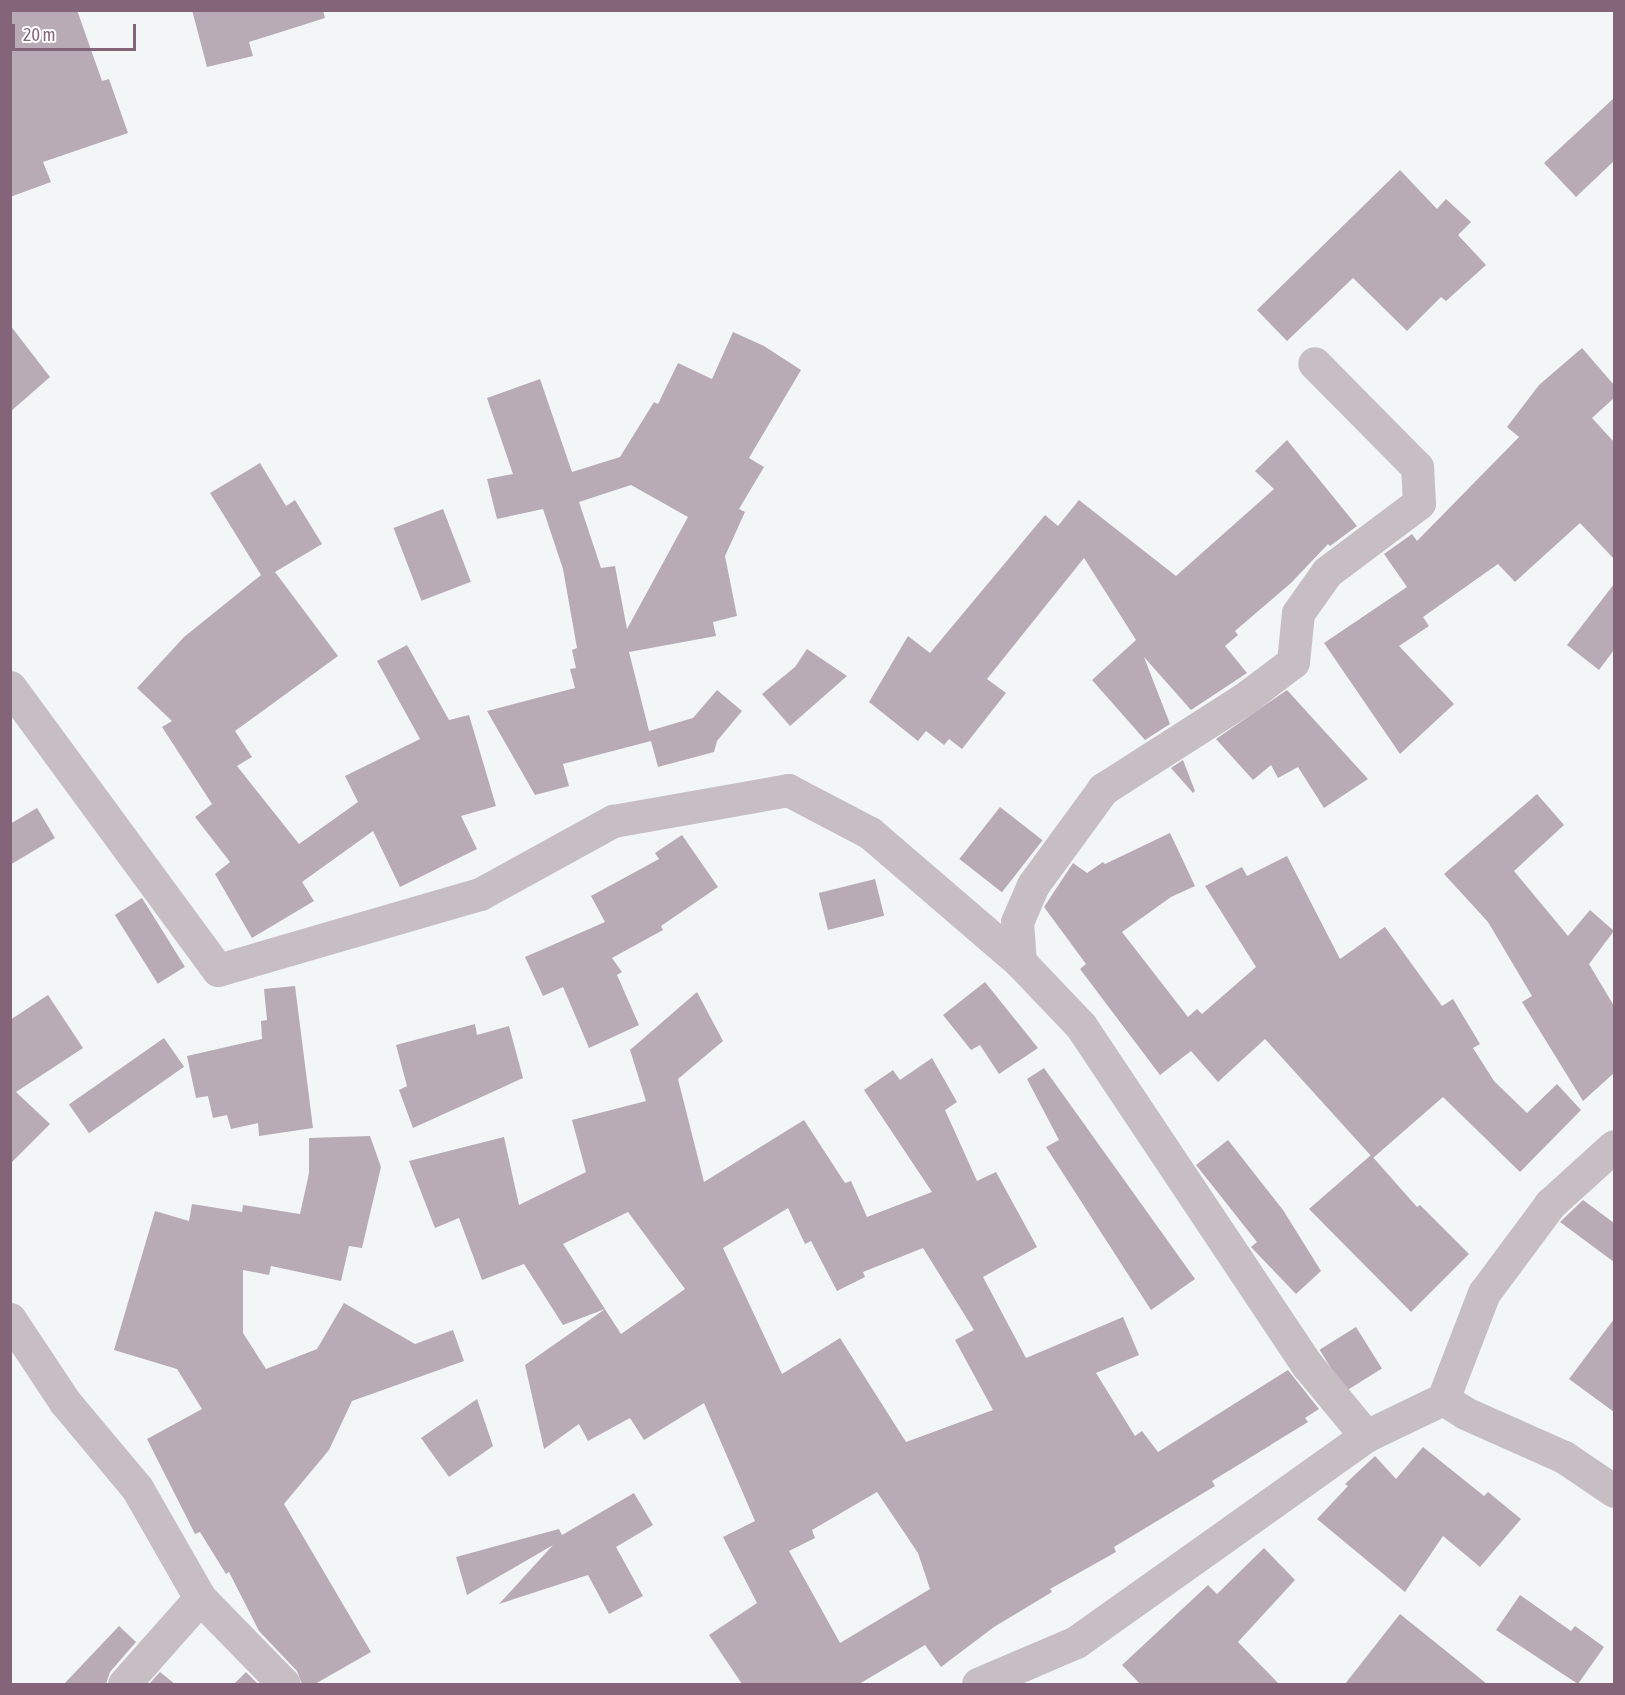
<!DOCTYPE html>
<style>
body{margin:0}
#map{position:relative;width:1625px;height:1695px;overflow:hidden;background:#f2f6f6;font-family:"Asap Condensed",sans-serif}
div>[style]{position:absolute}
.building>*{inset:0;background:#b9abb5;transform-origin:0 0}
.minor>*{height:33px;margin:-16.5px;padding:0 16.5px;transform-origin:16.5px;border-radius:16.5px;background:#c7bec3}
span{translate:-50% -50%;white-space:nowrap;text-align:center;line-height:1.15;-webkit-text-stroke:6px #fff;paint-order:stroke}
.frame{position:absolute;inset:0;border:12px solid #846478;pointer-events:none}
.scale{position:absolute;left:12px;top:24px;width:124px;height:27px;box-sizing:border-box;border:3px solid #846478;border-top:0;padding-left:8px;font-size:18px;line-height:21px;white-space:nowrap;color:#846478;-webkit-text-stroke:4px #fff;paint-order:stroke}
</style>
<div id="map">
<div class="building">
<i style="clip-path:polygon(10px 10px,77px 10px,102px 81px,109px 79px,128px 133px,43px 162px,51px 182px,10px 197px)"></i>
<i style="clip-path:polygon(192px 10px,323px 10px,325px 18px,249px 42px,253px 56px,207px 67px)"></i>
<i style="clip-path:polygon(1614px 98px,1614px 161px,1576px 197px,1544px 163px)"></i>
<i style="clip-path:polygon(1400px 170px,1437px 209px,1446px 199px,1471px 222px,1458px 235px,1486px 265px,1446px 301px,1441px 297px,1407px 331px,1353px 278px,1287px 341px,1257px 310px)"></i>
<i style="clip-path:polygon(10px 325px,50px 377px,10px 412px)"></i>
<i style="clip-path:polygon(evenodd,733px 332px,764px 346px,801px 370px,749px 458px,764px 467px,739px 509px,745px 512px,725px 556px,737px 616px,713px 622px,716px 636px,629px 652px,649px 731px,693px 718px,717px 690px,742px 711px,717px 741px,714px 752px,658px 767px,651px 741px,563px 764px,569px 786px,535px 795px,487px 711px,575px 688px,570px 669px,576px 668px,572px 650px,577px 648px,563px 569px,543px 509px,497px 519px,487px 479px,513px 474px,487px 398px,540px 379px,572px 472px,620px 457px,654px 402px,658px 404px,678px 363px,712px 379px,733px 332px,631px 485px,688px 517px,627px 629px,615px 566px,601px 568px,579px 502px,631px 485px)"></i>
<i style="clip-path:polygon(1582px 348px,1614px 385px,1614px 398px,1592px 418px,1614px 442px,1614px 559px,1580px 523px,1515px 582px,1498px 564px,1423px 617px,1429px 626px,1399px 646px,1454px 704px,1400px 754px,1324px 643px,1407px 587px,1384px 554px,1412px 534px,1417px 541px,1519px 437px,1507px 427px,1539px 385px)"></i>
<i style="clip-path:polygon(1287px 440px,1357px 526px,1330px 546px,1328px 544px,1291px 583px,1235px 631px,1238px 635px,1225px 646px,1247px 673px,1191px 710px,1144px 657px,1170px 724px,1145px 740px,1092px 680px,1136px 640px,1084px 558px,987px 679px,1006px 693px,962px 749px,949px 739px,944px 745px,926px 731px,918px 741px,869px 702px,908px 636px,930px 653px,1045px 515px,1058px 526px,1079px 500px,1176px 576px,1274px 489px,1255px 471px)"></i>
<i style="clip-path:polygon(260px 463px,286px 506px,295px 500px,322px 544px,275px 572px,338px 656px,235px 731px,252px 757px,237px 766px,299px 844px,358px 802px,345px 776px,420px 739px,377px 661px,407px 645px,449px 720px,469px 715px,496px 806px,461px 816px,477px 849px,400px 887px,373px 831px,302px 882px,314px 901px,252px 938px,215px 874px,230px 862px,195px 817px,212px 804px,162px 727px,172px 721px,137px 688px,184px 637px,261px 575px,210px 493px)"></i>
<i style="left:443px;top:509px;width:78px;height:53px;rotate:69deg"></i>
<i style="clip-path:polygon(1614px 584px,1614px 650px,1599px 670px,1567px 645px)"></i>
<i style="clip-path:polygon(807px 649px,847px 676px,790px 726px,762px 694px,795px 667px)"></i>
<i style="clip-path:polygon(1287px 690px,1368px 779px,1324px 808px,1298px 767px,1278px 778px,1271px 765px,1253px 780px,1216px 739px)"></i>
<i style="clip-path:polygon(1183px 760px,1195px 791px,1193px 793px,1171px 768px)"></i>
<i style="clip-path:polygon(1537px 794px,1564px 825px,1514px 871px,1568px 936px,1590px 910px,1614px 931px,1589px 964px,1614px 1006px,1614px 1073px,1583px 1101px,1522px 1002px,1532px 996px,1488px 922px,1444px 874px)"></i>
<i style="left:1000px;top:807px;width:54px;height:66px;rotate:38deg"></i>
<i style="clip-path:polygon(37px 808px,55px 838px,10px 865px,10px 824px)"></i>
<i style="clip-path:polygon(1170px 833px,1195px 886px,1171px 897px,1122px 932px,1188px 1017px,1197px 1009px,1202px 1014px,1256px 967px,1205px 886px,1242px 867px,1247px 876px,1287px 856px,1340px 959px,1385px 927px,1442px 1006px,1453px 999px,1480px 1044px,1473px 1048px,1494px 1081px,1527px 1113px,1557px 1084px,1581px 1110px,1520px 1172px,1443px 1097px,1373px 1158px,1265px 1039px,1218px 1082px,1191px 1051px,1160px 1075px,1080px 969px,1086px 964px,1044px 907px,1073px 863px,1087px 873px,1103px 862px,1105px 864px)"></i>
<i style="clip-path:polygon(682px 835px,718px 887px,661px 926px,663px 930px,612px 958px,622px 972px,617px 975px,639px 1025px,589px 1048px,563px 987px,543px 996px,525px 957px,605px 922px,591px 896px,659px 859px,655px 853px)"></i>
<i style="left:875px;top:879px;width:38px;height:58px;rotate:76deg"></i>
<i style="left:142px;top:898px;width:81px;height:32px;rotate:58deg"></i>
<i style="clip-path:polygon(985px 982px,1038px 1048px,999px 1074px,980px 1045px,971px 1050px,943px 1015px)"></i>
<i style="clip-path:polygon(295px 986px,313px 1128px,259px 1136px,258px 1123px,231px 1129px,227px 1115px,213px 1118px,208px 1096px,196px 1098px,187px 1056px,262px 1039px,261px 1021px,267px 1020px,264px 989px)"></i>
<i style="clip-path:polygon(evenodd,697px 992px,723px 1041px,678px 1079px,704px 1182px,804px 1120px,845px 1183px,851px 1181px,867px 1217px,932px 1192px,864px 1090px,893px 1070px,900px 1080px,932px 1058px,957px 1102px,945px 1110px,977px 1181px,996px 1172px,1037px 1247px,983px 1277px,1026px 1358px,1123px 1317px,1139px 1355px,1096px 1373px,1135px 1436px,1142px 1431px,1158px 1452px,1288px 1370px,1319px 1409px,1305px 1418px,1308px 1422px,1212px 1481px,1215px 1486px,1114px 1547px,1116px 1552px,1050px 1589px,1052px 1592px,994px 1627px,941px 1667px,925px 1645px,859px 1684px,742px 1684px,709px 1635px,757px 1603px,723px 1537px,755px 1521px,704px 1403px,644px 1440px,630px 1418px,588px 1441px,579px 1424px,544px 1449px,525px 1365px,605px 1309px,563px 1325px,524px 1264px,482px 1280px,459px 1218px,435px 1228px,409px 1161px,504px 1137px,519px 1205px,586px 1172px,572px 1120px,646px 1101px,630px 1050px,697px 992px,788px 1208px,805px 1244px,811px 1241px,837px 1291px,865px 1277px,863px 1272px,923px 1248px,974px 1330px,955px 1340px,993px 1410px,906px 1442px,840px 1338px,782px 1374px,723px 1248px,788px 1208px,697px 992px,628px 1212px,685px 1289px,621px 1334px,563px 1244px,628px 1212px,697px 992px,877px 1492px,918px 1553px,930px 1589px,840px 1643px,789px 1551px,815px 1538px,812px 1530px,877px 1492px)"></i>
<i style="clip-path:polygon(48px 995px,83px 1048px,16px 1092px,50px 1124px,10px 1164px,10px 1020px)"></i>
<i style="clip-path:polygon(475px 1024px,477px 1035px,509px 1026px,523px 1078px,413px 1128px,399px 1090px,407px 1086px,396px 1045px)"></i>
<i style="left:164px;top:1038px;width:35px;height:116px;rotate:55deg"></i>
<i style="clip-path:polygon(1044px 1068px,1195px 1279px,1151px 1310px,1046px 1147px,1059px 1140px,1027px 1079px)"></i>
<i style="clip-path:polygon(370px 1136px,381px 1167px,362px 1248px,349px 1246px,341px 1281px,271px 1266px,269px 1275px,243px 1270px,243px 1333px,266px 1369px,317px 1349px,344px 1303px,415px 1344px,453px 1330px,464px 1361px,352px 1401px,329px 1450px,284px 1504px,371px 1652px,315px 1684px,302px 1684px,297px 1671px,259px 1631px,229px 1572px,226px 1574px,200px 1532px,195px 1534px,147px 1439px,202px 1409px,177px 1369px,114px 1350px,155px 1211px,189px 1221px,192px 1204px,242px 1212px,243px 1205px,300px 1214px,309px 1173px,309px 1138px)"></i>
<i style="clip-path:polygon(1228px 1140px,1283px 1210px,1321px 1271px,1296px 1294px,1251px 1247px,1257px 1242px,1196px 1165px)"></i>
<i style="clip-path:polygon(1371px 1155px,1417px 1207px,1420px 1205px,1469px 1254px,1411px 1312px,1309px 1209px)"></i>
<i style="clip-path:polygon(1583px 1200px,1614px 1223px,1614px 1262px,1560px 1222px)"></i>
<i style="clip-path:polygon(1614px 1319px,1614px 1412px,1569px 1379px)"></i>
<i style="left:1356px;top:1327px;width:49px;height:43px;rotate:58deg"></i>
<i style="clip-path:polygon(477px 1399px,493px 1446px,449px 1477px,421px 1438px)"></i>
<i style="clip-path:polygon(1423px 1447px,1484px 1496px,1488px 1492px,1521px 1519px,1480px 1567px,1443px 1536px,1405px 1592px,1317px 1519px,1348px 1486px,1345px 1484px,1375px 1456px,1396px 1479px)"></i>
<i style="clip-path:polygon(634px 1493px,653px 1525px,616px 1547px,643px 1596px,609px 1614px,588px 1575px,499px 1604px,553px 1545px,467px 1595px,456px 1557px,559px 1529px,562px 1535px)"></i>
<i style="clip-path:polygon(1264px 1548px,1295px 1580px,1238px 1642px,1279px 1684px,1140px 1684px,1122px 1665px,1208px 1585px,1217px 1594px)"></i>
<i style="clip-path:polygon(1520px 1595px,1571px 1631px,1575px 1626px,1604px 1647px,1578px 1684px,1496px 1630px)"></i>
<i style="clip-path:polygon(1400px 1614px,1487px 1684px,1345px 1684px)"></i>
<i style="clip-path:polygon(119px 1626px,136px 1642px,110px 1672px,106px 1684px,64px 1684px)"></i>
<i style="clip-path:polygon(160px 1672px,175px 1684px,149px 1684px)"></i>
<i style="clip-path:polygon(246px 1672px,258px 1684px,234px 1684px)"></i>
</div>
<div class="minor">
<i style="left:10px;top:687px;width:351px;rotate:53.7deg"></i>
<i style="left:218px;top:970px;width:273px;rotate:-16.2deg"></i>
<i style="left:480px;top:894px;width:152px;rotate:-28.8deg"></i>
<i style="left:613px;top:821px;width:178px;rotate:-10deg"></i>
<i style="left:788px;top:790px;width:93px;rotate:27.7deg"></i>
<i style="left:870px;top:833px;width:198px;rotate:40.7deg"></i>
<i style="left:1020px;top:962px;width:88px;rotate:46.4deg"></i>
<i style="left:1081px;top:1026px;width:409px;rotate:56.3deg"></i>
<i style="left:1308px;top:1366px;width:91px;rotate:50.4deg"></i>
<i style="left:1020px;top:962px;width:40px;rotate:-94.3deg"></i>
<i style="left:1017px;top:922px;width:40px;rotate:-66.6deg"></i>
<i style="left:1033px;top:885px;width:119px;rotate:-53.9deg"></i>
<i style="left:1103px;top:789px;width:167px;rotate:-32.6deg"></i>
<i style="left:1244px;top:699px;width:61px;rotate:-37.1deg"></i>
<i style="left:1293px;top:662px;width:49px;rotate:-84.2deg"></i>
<i style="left:1298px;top:613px;width:50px;rotate:-54.7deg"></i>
<i style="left:1327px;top:572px;width:115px;rotate:-36.9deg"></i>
<i style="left:1419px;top:503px;width:36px;rotate:-93deg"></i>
<i style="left:1417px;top:467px;width:146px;rotate:-134.7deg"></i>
<i style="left:10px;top:1319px;width:100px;rotate:56.5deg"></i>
<i style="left:65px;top:1402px;width:112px;rotate:50.1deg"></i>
<i style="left:137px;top:1488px;width:127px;rotate:60.2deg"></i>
<i style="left:200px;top:1598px;width:120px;rotate:45.7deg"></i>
<i style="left:1443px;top:1399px;width:114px;rotate:-68.9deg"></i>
<i style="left:1484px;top:1293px;width:111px;rotate:-53.4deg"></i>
<i style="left:1550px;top:1204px;width:86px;rotate:-42.2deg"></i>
<i style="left:124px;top:1684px;width:115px;rotate:-48.5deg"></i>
<i style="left:978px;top:1684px;width:107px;rotate:-23.2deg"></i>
<i style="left:1076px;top:1642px;width:356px;rotate:-35.4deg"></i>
<i style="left:1366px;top:1436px;width:85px;rotate:-25.7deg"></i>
<i style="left:1443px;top:1399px;width:26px;rotate:32deg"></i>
<i style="left:1465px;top:1413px;width:108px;rotate:24deg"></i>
<i style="left:1564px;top:1457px;width:60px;rotate:34.2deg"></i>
</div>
<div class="frame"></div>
<div class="scale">20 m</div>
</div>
